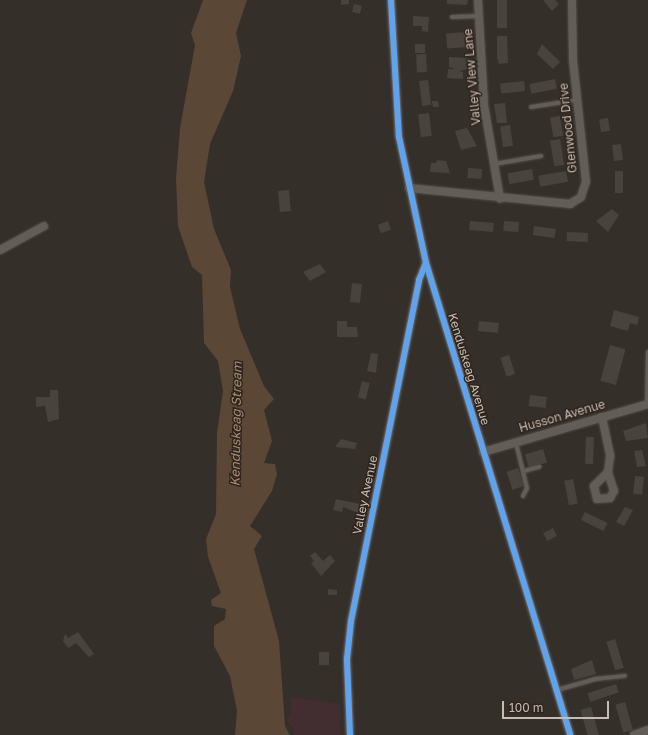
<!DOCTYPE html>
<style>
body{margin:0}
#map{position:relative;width:648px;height:735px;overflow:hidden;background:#352f29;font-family:"Golos Text",sans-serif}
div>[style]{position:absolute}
.green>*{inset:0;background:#422d30}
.water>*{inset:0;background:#5a4736}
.building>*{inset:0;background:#49433e;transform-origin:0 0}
.roads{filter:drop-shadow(0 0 1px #504b47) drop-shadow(0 0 1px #504b47)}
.service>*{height:4px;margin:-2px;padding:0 2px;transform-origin:2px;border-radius:2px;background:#635d58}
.minor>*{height:8px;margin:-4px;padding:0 4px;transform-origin:4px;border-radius:4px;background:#635d58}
.cycleway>*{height:6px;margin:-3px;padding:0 3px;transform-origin:3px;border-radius:3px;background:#60a3ed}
span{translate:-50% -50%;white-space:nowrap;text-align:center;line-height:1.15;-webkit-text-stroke:3px #2f251d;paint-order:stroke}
.street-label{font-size:12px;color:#c6bcb3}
.water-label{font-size:13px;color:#a88c75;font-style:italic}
.scale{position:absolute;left:502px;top:701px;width:107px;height:18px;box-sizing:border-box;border:2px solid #c6bcb3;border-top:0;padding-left:5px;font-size:12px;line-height:14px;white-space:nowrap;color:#c6bcb3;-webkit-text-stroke:3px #2f251d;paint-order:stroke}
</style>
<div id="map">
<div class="green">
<i style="clip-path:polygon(290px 697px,340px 704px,341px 735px,293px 735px,294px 726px,290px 726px,287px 719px,291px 714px)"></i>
</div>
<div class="water">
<i style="clip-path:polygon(203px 0,247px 0,236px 33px,241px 56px,233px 91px,210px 144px,204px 182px,214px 229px,231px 270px,230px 287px,240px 329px,264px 386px,274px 399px,264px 410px,272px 441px,264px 463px,275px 464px,277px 474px,272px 491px,250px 526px,262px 536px,254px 549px,279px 641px,285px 726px,290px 735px,235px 735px,237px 711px,230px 676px,214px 646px,214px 626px,225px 619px,226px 609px,212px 606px,211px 600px,221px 593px,208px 557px,206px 539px,216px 514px,217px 433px,223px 391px,218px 361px,204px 343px,202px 275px,192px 267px,178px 226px,176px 178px,180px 128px,195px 45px,191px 33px)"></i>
</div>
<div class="building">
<i style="clip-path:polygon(341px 0,349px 0,349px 4px,341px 5px)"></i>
<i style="clip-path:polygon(447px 0,468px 0,467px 5px,447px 4px)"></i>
<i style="left:497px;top:0;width:10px;height:28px"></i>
<i style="clip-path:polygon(543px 0,555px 0,559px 4px,552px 11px)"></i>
<i style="left:354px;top:4px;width:8px;height:8px;rotate:14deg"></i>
<i style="clip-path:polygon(413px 16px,429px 17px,428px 32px,422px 31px,422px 26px,413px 26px)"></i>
<i style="left:467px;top:32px;width:15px;height:21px;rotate:86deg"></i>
<i style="clip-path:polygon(497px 36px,507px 36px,508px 63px,499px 64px,497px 58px)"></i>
<i style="left:415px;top:44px;width:10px;height:9px"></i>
<i style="clip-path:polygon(542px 44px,560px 62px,553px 69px,537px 54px)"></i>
<i style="left:426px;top:54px;width:18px;height:10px;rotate:87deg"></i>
<i style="clip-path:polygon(449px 57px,468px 58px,467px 69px,459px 71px,463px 72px,463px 79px,447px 78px,448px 69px,455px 69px,449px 67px)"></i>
<i style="left:555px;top:79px;width:10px;height:26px;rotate:79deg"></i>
<i style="left:428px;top:80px;width:25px;height:9px;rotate:83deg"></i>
<i style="left:524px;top:81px;width:10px;height:24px;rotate:84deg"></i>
<i style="clip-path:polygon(432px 101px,438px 101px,439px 107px,433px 107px)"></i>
<i style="clip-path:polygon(505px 103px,507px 123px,497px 123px,494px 104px)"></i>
<i style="left:429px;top:113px;width:23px;height:11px;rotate:83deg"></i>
<i style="left:560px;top:116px;width:20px;height:10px;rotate:81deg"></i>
<i style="left:608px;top:118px;width:13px;height:9px;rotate:81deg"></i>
<i style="left:510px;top:125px;width:21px;height:10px;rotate:82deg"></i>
<i style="clip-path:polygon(467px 128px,477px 146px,461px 150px,455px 131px)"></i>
<i style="left:560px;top:139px;width:26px;height:10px;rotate:81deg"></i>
<i style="left:621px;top:144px;width:16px;height:9px;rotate:83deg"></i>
<i style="clip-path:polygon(437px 160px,446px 161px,450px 173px,430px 172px,431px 163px,436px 163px)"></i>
<i style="left:468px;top:168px;width:14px;height:10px;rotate:4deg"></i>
<i style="left:532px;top:169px;width:11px;height:25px;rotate:80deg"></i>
<i style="left:566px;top:171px;width:11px;height:28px;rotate:80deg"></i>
<i style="left:615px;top:171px;width:8px;height:22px"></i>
<i style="left:289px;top:190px;width:21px;height:11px;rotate:85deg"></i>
<i style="clip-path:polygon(612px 209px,619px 215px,608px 232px,596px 221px)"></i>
<i style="left:388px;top:221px;width:9px;height:11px;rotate:69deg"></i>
<i style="left:470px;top:221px;width:24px;height:9px;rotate:5deg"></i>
<i style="left:504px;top:221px;width:15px;height:10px;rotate:4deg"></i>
<i style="left:534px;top:226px;width:22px;height:9px;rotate:8deg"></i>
<i style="left:567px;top:232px;width:21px;height:9px;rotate:3deg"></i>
<i style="clip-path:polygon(320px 264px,326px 272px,310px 281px,303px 272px)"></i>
<i style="left:352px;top:283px;width:10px;height:19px;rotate:6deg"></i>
<i style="clip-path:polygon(614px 310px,639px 317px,637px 325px,630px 323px,628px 331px,610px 326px)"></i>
<i style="clip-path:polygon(337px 321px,347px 321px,347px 327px,357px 327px,358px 337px,337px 337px)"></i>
<i style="left:479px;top:321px;width:20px;height:10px;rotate:6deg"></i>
<i style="left:610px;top:345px;width:16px;height:37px;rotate:15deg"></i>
<i style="clip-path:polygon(371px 353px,378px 354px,376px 373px,367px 371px)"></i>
<i style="left:509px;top:355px;width:20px;height:9px;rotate:72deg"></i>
<i style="left:362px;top:381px;width:8px;height:17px;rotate:14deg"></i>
<i style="clip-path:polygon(50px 390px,58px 390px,59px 419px,48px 422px,45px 406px,36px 407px,36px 397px,50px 397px)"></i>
<i style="left:530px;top:395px;width:17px;height:11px;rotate:7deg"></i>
<i style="clip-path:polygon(646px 423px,648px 438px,626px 441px,623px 431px)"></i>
<i style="left:594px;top:437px;width:27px;height:8px;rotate:92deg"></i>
<i style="clip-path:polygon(341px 439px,357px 443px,355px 449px,335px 447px)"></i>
<i style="left:543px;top:449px;width:14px;height:19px;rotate:73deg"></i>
<i style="clip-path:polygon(642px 450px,646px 466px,637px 467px,634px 451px)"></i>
<i style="left:518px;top:468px;width:19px;height:12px;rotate:72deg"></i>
<i style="left:635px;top:476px;width:9px;height:18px;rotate:6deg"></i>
<i style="left:573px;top:479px;width:25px;height:9px;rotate:79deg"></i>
<i style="clip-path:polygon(336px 499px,360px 504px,358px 513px,343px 507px,342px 512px,333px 510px)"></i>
<i style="clip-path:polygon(625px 507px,633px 510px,624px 526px,616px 522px)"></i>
<i style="left:585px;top:512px;width:25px;height:9px;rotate:26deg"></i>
<i style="left:553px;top:528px;width:9px;height:11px;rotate:63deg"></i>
<i style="clip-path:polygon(315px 552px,323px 561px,330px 555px,335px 561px,321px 576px,311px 563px,314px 561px,310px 556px)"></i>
<i style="clip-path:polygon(328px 589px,337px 590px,337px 595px,328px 595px)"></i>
<i style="clip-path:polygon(78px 632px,94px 654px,89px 657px,76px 643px,68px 648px,63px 641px,65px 634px,68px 638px)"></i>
<i style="left:615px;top:639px;width:30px;height:9px;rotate:73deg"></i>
<i style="left:319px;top:652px;width:10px;height:13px"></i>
<i style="clip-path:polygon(592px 660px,596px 674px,574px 680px,571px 669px)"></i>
<i style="left:616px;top:684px;width:9px;height:30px;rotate:72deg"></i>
<i style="left:625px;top:702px;width:29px;height:10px;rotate:74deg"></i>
<i style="left:591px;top:707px;width:29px;height:11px;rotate:74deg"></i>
</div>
<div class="roads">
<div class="service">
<i style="left:452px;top:17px;width:27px;rotate:-2deg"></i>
<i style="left:531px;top:107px;width:47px;rotate:-8.7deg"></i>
<i style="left:494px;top:164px;width:48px;rotate:-9.7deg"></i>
<i style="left:647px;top:404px;width:52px;rotate:-88.9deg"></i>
<i style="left:516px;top:443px;width:46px;rotate:76.3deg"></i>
<i style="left:527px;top:488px;width:9px;rotate:117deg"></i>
<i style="left:524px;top:471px;width:16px;rotate:-15deg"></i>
<i style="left:557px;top:690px;width:40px;rotate:-16deg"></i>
<i style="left:595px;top:679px;width:30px;rotate:-6deg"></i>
</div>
<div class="minor">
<i style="left:391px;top:0;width:137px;rotate:86.7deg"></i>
<i style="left:399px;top:137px;width:129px;rotate:77.9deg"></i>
<i style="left:426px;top:263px;width:493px;rotate:73deg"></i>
<i style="left:478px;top:0;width:105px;rotate:86.7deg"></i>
<i style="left:484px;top:105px;width:95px;rotate:80.3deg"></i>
<i style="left:409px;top:188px;width:162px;rotate:5.7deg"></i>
<i style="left:570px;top:204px;width:13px;rotate:-32deg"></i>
<i style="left:581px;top:197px;width:16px;rotate:-72deg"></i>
<i style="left:586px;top:182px;width:123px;rotate:-96.1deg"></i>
<i style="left:573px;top:60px;width:60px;rotate:-91deg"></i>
<i style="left:0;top:250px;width:50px;rotate:-28.6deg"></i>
<i style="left:602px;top:417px;width:40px;rotate:78deg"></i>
<i style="left:610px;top:456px;width:16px;rotate:97deg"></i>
<i style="left:608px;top:472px;width:20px;rotate:135deg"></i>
<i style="left:594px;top:486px;width:13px;rotate:77deg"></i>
<i style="left:597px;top:499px;width:13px;rotate:-4deg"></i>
<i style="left:610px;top:498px;width:8px;rotate:-60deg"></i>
<i style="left:614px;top:491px;width:20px;rotate:-108deg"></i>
<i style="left:483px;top:452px;width:172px;rotate:-16.2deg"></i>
<i style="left:350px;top:735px;width:76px;rotate:-92.3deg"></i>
<i style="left:347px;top:659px;width:38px;rotate:-84deg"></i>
<i style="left:351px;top:621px;width:348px;rotate:-78.7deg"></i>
<i style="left:419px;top:280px;width:18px;rotate:-68deg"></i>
<i style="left:634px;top:735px;width:15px;rotate:-20deg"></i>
</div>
</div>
<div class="cycleway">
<i style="left:391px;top:0;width:137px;rotate:86.7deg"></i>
<i style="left:399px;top:137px;width:129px;rotate:77.9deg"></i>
<i style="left:426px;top:263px;width:493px;rotate:73deg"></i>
<i style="left:350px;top:735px;width:76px;rotate:-92.3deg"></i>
<i style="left:347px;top:659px;width:38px;rotate:-84deg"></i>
<i style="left:351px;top:621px;width:348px;rotate:-78.7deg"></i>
<i style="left:419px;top:280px;width:18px;rotate:-68deg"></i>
</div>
<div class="street-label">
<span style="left:472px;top:77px;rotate:-95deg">Valley View Lane</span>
<span style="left:568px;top:128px;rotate:-96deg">Glenwood Drive</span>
<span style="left:469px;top:369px;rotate:73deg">Kenduskeag Avenue</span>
<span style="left:562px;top:416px;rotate:-16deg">Husson Avenue</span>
<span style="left:365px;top:495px;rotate:-78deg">Valley Avenue</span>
</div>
<div class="water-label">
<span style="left:236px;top:424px;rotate:-89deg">Kenduskeag Stream</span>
</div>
<div class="scale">100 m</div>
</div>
